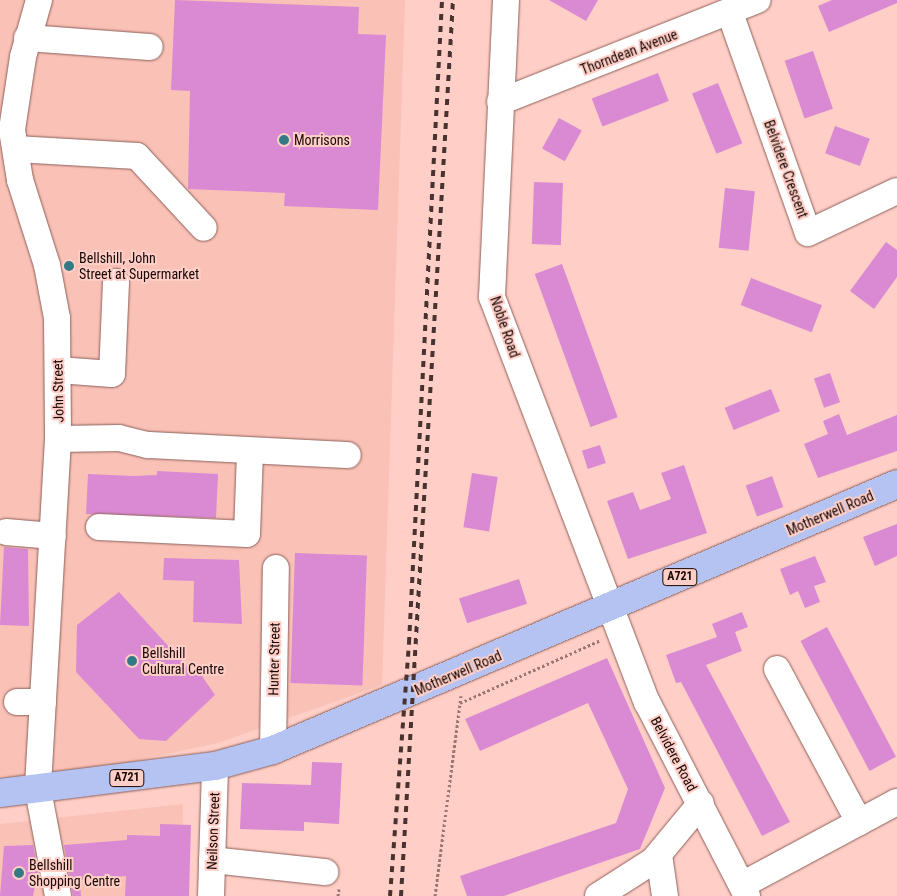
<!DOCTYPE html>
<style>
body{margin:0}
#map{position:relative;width:897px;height:896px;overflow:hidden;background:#ffcec6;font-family:"Roboto Condensed",sans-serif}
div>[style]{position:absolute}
.built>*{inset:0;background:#fac1b7}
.building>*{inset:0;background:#d98ad3;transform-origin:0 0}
.path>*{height:3px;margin-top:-1.5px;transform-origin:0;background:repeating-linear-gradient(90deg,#987671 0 2.5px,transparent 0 5px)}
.roads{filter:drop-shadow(0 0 1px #8b6059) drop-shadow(0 0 1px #8b6059)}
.minor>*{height:26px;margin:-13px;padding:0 13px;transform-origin:13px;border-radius:13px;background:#fff}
.major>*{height:28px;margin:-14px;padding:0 14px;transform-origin:14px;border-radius:14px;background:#b4c3f1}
.rail>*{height:4px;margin-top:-2px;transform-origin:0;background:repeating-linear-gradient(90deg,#493330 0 6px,transparent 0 12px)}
.dots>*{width:14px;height:14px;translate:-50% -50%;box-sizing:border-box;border:2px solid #ffcec6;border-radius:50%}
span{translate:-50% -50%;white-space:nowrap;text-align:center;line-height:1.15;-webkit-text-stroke:4px #ffcec6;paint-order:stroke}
.shield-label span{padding:1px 4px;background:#ffcec6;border:1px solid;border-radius:4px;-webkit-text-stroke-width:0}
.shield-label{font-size:12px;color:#160705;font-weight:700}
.street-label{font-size:14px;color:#160705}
.poi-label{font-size:14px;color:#160705}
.left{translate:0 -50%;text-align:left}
</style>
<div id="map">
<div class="built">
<i style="clip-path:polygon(0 0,405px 0,382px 685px,218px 743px,52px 779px,0 776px)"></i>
<i style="clip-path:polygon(183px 804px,181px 896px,0 896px,0 824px)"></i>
</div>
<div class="building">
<i style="clip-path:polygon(175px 0,359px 7px,358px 34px,386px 35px,378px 210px,284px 206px,285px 193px,188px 189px,190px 91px,171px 90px)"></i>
<i style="clip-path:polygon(549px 0,598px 0,586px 21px)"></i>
<i style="clip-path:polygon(832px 0,897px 0,897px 3px,829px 32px,818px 6px)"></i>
<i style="left:813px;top:51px;width:61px;height:30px;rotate:71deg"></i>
<i style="left:658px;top:73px;width:30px;height:71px;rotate:69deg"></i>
<i style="left:718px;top:83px;width:65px;height:28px;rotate:68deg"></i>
<i style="left:559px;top:118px;width:26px;height:35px;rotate:29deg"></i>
<i style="left:835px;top:126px;width:37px;height:29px;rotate:20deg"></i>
<i style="left:534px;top:182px;width:29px;height:62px;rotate:2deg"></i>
<i style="left:725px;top:188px;width:30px;height:60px;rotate:6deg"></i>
<i style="clip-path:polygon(886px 242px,897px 250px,897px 277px,874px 309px,850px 291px)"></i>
<i style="left:562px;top:264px;width:163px;height:29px;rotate:70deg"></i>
<i style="left:751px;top:278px;width:76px;height:29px;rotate:21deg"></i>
<i style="left:830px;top:373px;width:31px;height:17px;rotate:71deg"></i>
<i style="left:771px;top:389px;width:24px;height:50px;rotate:68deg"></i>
<i style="clip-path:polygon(839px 414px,847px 435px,897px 415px,897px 451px,818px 478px,804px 444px,828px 434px,823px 421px)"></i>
<i style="left:600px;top:445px;width:19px;height:19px;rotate:72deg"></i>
<i style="clip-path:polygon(684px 465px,707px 533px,628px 559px,607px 501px,633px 492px,640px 510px,671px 499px,661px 473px)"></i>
<i style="clip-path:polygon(157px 471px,218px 474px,216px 518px,86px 514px,88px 474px,133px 476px,157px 475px)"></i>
<i style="left:472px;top:473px;width:26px;height:55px;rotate:9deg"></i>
<i style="left:772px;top:476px;width:33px;height:28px;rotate:70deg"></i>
<i style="clip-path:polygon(897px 524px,897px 556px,875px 566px,863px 537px)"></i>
<i style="clip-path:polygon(4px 547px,28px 549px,29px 626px,0 625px)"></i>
<i style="left:295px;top:553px;width:72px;height:130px;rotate:2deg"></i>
<i style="clip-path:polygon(815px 556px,826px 582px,814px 586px,820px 602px,805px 608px,798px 591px,790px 595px,780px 569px)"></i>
<i style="clip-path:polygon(164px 558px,239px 560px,242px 624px,193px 622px,194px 581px,163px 580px)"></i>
<i style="left:519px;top:579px;width:26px;height:63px;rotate:72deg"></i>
<i style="clip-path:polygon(119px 592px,191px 671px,191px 660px,215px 695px,166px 741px,139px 739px,76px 672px,77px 625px)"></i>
<i style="clip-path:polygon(742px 612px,748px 627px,735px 632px,742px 651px,706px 665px,790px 822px,762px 836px,681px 682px,676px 683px,666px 655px,717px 637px,712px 624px)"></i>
<i style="left:827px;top:627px;width:147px;height:30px;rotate:62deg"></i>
<i style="clip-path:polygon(607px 658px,665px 788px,640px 849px,504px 896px,467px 896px,460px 876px,616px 823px,628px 789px,588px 703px,480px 751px,465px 719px)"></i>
<i style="clip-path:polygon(312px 762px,342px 763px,339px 824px,304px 822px,304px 831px,240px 829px,242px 783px,311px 785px)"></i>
<i style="clip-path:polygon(160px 824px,191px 825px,189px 896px,125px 896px,126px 876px,80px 880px,81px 896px,73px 896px,64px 845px,127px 840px,127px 835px,160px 836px)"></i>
<i style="clip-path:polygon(33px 845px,38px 871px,33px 896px,0 896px,4px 846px)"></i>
</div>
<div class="path">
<i style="left:460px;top:703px;width:154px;rotate:-24.1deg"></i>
<i style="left:338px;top:896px;width:7px;rotate:-82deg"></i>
<i style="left:435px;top:896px;width:202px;rotate:-82.6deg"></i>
</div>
<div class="roads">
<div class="minor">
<i style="left:39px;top:0;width:59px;rotate:105.7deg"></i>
<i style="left:23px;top:57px;width:74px;rotate:98.6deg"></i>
<i style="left:12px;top:130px;width:51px;rotate:80.9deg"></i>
<i style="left:20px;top:180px;width:89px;rotate:72.4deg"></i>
<i style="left:47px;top:265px;width:54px;rotate:79.3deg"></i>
<i style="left:57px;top:318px;width:121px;rotate:89.5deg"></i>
<i style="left:58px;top:439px;width:352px;rotate:93.3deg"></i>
<i style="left:38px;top:790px;width:108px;rotate:79.3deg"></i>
<i style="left:506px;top:0;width:297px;rotate:92.7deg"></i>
<i style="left:492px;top:297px;width:434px;rotate:69.1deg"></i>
<i style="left:647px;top:702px;width:218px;rotate:62.7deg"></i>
<i style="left:730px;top:13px;width:233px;rotate:70.5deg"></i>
<i style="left:808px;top:233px;width:98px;rotate:-25.3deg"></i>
<i style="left:27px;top:38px;width:123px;rotate:4.2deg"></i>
<i style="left:500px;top:102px;width:277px;rotate:-21.6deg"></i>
<i style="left:16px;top:149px;width:121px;rotate:3.3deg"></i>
<i style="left:137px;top:156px;width:98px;rotate:47.1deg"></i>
<i style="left:58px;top:370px;width:54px;rotate:4.2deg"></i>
<i style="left:112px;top:374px;width:92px;rotate:-87.5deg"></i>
<i style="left:58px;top:439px;width:61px;rotate:-0.9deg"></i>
<i style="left:119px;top:438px;width:30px;rotate:14deg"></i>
<i style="left:148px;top:445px;width:200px;rotate:2.9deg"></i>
<i style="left:99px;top:527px;width:148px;rotate:2.7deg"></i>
<i style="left:247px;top:534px;width:82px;rotate:-87.9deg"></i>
<i style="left:6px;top:532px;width:47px;rotate:4.9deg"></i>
<i style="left:777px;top:669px;width:174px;rotate:61.8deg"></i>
<i style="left:17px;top:702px;width:26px"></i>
<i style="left:273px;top:750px;width:182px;rotate:-89.1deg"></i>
<i style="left:659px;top:855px;width:41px;rotate:81.7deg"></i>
<i style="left:212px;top:860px;width:114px;rotate:6.1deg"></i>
<i style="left:742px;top:885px;width:176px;rotate:-28.2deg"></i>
<i style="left:211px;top:896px;width:130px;rotate:-88.2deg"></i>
<i style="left:598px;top:896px;width:65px;rotate:-32.5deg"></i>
<i style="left:653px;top:861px;width:75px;rotate:-50.4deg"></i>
</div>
<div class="major">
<i style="left:0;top:793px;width:217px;rotate:-7.2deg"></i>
<i style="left:215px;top:766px;width:60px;rotate:-15.4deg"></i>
<i style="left:273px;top:750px;width:678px;rotate:-23.09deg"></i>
</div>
</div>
<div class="rail">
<i style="left:390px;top:896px;width:254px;rotate:-85.7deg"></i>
<i style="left:409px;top:643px;width:644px;rotate:-87.06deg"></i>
<i style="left:401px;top:896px;width:898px;rotate:-86.68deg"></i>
</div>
<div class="dots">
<i style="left:284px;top:140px;background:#347a86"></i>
<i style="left:69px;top:266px;background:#347a86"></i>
<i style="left:132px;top:661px;background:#347a86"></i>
<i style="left:19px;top:873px;background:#347a86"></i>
</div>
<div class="shield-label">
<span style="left:680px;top:577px">A721</span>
<span style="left:127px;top:778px">A721</span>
</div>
<div class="street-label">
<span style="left:629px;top:52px;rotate:-21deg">Thorndean Avenue</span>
<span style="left:786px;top:169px;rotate:70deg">Belvidere Crescent</span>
<span style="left:505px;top:327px;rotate:71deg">Noble Road</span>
<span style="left:58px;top:391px;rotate:-91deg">John Street</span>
<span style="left:830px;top:513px;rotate:-23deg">Motherwell Road</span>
<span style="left:274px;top:659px;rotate:-89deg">Hunter Street</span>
<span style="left:458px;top:673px;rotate:-23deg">Motherwell Road</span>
<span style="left:674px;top:754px;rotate:62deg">Belvidere Road</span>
<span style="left:213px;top:831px;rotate:-88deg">Neilson Street</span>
</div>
<div class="poi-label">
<span class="left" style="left:294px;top:140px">Morrisons</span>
<span class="left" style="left:79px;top:266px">Bellshill, John<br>Street at Supermarket</span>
<span class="left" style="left:142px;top:661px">Bellshill<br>Cultural Centre</span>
<span class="left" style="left:29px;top:873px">Bellshill<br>Shopping Centre</span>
</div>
</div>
